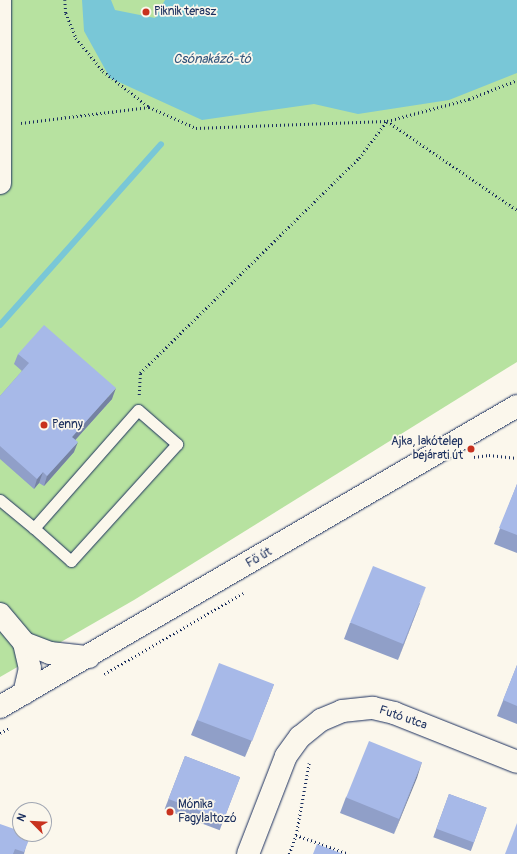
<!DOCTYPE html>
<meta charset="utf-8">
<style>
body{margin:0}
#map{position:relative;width:517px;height:854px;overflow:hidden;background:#fbf7ec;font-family:Pangolin,sans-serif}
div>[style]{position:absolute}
.green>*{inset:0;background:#b7e2a0}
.water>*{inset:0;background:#79c7d7}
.stream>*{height:6px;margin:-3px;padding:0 3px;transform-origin:3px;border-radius:3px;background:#79c7d7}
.path>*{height:2.5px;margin-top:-1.25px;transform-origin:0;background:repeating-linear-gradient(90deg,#1b2f5e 0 1px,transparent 0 4px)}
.roads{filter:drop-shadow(0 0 1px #1b2f5e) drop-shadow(0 0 1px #1b2f5e)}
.lane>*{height:11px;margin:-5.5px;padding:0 5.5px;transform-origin:5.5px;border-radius:5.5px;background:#fbf7ec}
.street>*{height:22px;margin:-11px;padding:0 11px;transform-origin:11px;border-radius:11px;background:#fbf7ec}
.secondary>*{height:22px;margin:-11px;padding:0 11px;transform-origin:11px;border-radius:11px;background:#fbf7ec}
.wall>*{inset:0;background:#909fc8;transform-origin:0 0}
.shaded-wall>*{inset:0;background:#7582a2}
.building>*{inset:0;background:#a7b9e8;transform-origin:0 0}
.dots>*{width:11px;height:11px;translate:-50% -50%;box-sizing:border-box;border:2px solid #fbf7ec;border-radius:50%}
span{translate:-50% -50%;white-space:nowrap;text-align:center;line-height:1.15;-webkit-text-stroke:3.5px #fbf7ec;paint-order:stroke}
.poi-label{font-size:12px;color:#1b2f5e}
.left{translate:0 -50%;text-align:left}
.right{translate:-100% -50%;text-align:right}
.street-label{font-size:12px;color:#1b2f5e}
.water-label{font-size:13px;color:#32557c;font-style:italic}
.north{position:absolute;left:12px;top:802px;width:40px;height:40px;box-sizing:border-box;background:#fbf7ec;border:1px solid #a1a7b3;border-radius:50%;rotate:294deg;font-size:11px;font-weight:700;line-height:16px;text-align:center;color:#1b2f5e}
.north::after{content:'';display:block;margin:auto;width:14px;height:18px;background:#c8321e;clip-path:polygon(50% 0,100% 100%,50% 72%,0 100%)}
</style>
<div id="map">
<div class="green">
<i style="clip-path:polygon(0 0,517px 0,517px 362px,134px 600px,0 677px)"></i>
</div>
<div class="water">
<i style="clip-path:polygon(82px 0,111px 0,115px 10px,155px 18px,165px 0,517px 0,517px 73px,449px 100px,358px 114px,314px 104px,202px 120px,110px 78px,84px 31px)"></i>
</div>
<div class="stream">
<i style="left:0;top:325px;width:242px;rotate:-48.3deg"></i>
</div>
<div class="path">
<i style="left:65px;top:0;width:13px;rotate:86deg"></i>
<i style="left:66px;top:13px;width:27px;rotate:68deg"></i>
<i style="left:76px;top:38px;width:43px;rotate:50.7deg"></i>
<i style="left:103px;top:71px;width:58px;rotate:38deg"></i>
<i style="left:149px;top:107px;width:51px;rotate:24.1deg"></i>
<i style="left:196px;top:128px;width:191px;rotate:-2.1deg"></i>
<i style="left:387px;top:121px;width:85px;rotate:-15deg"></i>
<i style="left:469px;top:99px;width:52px;rotate:-21.6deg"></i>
<i style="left:21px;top:123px;width:129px;rotate:-7.1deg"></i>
<i style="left:139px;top:395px;width:22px;rotate:-87deg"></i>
<i style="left:140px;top:373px;width:307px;rotate:-44.5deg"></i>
<i style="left:359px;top:158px;width:46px;rotate:-52.9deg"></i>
<i style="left:387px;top:121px;width:158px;rotate:34.4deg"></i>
<i style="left:474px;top:457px;width:15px;rotate:-8deg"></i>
<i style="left:489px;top:455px;width:28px;rotate:6deg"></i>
<i style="left:104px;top:674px;width:161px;rotate:-30.2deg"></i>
<i style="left:0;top:733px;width:10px;rotate:-29deg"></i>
<i style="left:296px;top:835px;width:56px;rotate:19.7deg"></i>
<i style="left:289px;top:854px;width:20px;rotate:-70deg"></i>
<i style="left:296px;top:835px;width:73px;rotate:-79.8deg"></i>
</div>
<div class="roads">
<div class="lane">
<i style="left:138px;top:410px;width:52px;rotate:41.1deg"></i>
<i style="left:177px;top:444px;width:158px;rotate:132.2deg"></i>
<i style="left:71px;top:561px;width:50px;rotate:-138.3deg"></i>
<i style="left:34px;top:528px;width:157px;rotate:-48.6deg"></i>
<i style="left:0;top:500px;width:44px;rotate:39.5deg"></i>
</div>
<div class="street">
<i style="left:0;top:183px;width:183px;rotate:-90deg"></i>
<i style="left:0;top:614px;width:38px;rotate:50deg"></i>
<i style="left:24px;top:643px;width:26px;rotate:77deg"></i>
<i style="left:30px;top:668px;width:26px;rotate:103deg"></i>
<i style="left:24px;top:643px;width:28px;rotate:21deg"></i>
<i style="left:50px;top:653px;width:39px;rotate:6deg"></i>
<i style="left:248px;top:854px;width:105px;rotate:-68.8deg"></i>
<i style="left:286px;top:756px;width:24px;rotate:-54deg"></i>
<i style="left:300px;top:737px;width:27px;rotate:-39deg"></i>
<i style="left:321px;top:720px;width:23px;rotate:-23deg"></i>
<i style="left:342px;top:711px;width:31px;rotate:-6deg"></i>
<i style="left:373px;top:708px;width:22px;rotate:13deg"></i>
<i style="left:394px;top:713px;width:132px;rotate:21.7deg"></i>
</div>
<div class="secondary">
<i style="left:0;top:707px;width:598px;rotate:-30.21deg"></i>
</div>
</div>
<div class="wall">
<i style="clip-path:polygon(18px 354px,112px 399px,75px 440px,74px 452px,44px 486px,39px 483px,34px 489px,0 459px,0 396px,22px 371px,14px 364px)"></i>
<i style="clip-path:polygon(517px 484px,517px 553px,494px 544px)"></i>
<i style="clip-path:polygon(420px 603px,398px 660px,344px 639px,350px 623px)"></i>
<i style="clip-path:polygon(517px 665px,517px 724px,497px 716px)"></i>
<i style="clip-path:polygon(274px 684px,245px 757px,191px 735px,197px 720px)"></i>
<i style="left:185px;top:756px;width:59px;height:57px;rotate:21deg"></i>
<i style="clip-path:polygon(422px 762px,394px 834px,340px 813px,346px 797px)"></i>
<i style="left:449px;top:794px;width:40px;height:46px;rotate:20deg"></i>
<i style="clip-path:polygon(29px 834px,24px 854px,0 854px)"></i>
</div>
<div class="shaded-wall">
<i style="clip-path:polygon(116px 388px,112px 399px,69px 447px,72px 437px)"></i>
<i style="clip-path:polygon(78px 442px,74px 452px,44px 486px,47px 476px)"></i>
<i style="clip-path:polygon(43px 472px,39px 483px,34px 489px,37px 479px)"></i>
<i style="clip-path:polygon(426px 587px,420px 603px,398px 660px,404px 644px)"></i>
<i style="clip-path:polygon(274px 684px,268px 700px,245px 757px,251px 741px)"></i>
<i style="clip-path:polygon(422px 762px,417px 778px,394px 834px,400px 818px)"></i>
</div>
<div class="building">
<i style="clip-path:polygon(44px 325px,116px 388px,72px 437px,78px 442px,47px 476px,43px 472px,37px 479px,0 446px,0 396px,29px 363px,18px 354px)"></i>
<i style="clip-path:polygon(517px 484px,517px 535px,499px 528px)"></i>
<i style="left:373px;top:566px;width:57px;height:61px;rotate:22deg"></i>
<i style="left:219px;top:663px;width:59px;height:61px;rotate:21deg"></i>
<i style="clip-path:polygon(517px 665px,517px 706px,503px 700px)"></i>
<i style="left:369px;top:741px;width:57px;height:61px;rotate:22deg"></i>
<i style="left:185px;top:756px;width:59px;height:46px;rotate:21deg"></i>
<i style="left:449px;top:794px;width:40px;height:37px;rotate:20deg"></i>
<i style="clip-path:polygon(517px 823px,517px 854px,505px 854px)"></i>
<i style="clip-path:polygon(0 824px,20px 831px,20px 834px,29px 834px,31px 835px,24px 852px,15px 849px,13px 854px,0 854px)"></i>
<i style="clip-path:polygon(317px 844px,343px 854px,313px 854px)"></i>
</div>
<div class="dots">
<i style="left:146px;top:12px;background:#c8321e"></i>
<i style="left:44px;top:425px;background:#c8321e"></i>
<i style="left:471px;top:449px;background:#c8321e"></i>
<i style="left:170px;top:812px;background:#c8321e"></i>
</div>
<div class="poi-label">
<span class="left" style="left:154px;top:12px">Piknik terasz</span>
<span class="left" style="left:52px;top:425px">Penny</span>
<span class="right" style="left:463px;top:449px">Ajka, lakótelep<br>bejárati út</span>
<span class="left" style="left:178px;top:812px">Mónika<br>Fagylaltozó</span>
</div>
<div class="street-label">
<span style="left:259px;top:558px;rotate:-30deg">Fő út</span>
<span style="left:403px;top:718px;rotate:19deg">Futó utca</span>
</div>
<div class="water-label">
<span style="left:212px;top:59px">Csónakázó-tó</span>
</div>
<div class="north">N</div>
</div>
